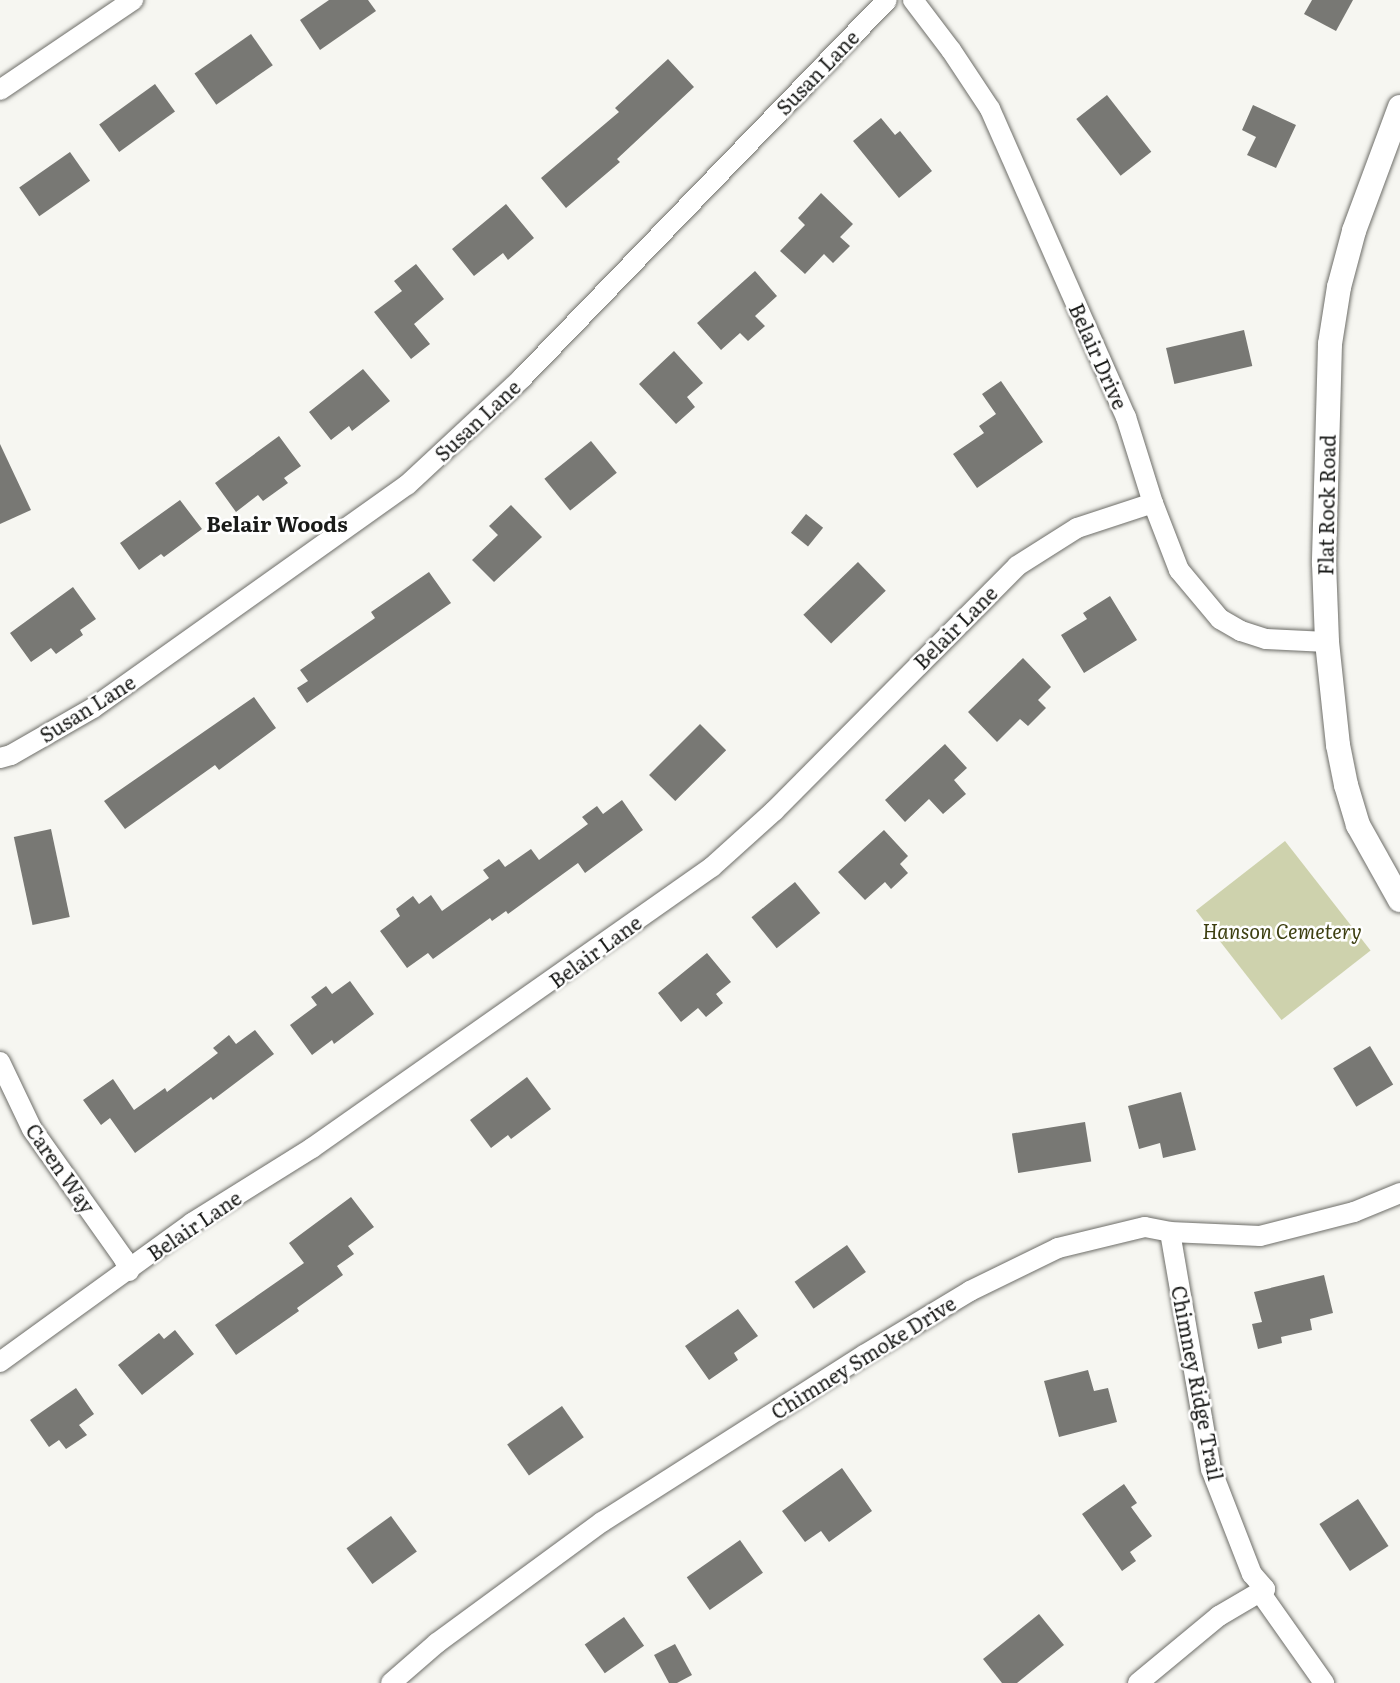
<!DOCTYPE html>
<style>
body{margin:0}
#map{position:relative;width:1400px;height:1683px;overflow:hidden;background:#f6f6f1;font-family:Literata,serif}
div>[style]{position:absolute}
.green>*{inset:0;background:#ced2ad;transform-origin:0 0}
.building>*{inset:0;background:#787874;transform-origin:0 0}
.roads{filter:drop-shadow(0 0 2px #6e6e69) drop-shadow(0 0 2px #6e6e69)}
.minor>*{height:20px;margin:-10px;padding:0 10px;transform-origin:10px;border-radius:10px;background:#fff}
.tertiary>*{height:24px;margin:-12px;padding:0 12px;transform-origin:12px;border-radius:12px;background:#fff}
span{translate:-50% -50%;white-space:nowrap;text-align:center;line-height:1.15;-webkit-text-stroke:5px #fff;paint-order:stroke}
.street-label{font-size:20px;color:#1a1b19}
.park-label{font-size:20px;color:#3d3f11;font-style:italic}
.neighbourhood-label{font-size:21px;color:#1a1b19;font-weight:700}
</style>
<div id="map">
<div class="green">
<i style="left:1285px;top:841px;width:139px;height:113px;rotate:52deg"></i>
</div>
<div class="building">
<i style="clip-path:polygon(329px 0,368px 0,376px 11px,320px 50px,300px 20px)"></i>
<i style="clip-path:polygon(1312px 0,1353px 0,1336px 31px,1304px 14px)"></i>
<i style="left:251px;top:34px;width:38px;height:69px;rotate:55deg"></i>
<i style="clip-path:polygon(668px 59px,694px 87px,617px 159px,620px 162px,566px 208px,541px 178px,619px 112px,615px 108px)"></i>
<i style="left:155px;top:84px;width:34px;height:69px;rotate:54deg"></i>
<i style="left:1107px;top:95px;width:72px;height:39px;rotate:52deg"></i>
<i style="clip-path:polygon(1253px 105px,1296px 125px,1276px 168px,1247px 155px,1256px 137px,1242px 130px)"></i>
<i style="clip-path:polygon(881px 118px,895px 135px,900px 131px,932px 171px,899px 198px,853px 141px)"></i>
<i style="left:70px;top:152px;width:35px;height:62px;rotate:55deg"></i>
<i style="clip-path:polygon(821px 193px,853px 224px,840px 237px,850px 246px,833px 263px,824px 254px,805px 274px,780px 251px,805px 225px,798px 218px)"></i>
<i style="clip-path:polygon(506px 204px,534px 238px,508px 260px,503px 253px,474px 276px,452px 249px)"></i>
<i style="clip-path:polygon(416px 264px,444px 299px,414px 324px,430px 344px,411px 359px,374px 312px,402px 291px,394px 281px)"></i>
<i style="clip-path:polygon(755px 271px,777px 296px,755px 316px,765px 326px,748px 341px,740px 333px,721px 350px,697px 323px)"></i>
<i style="left:1244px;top:330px;width:37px;height:80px;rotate:77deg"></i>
<i style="clip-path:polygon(674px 351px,703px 383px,687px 397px,695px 407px,676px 424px,639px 384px)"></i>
<i style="clip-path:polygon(363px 369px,390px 401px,352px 431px,349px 426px,331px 440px,309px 412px)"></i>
<i style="clip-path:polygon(1001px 381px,1043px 442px,977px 488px,953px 454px,984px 433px,979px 426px,996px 414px,982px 394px)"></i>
<i style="clip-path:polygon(279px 436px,301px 466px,284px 478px,288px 483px,263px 501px,258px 495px,236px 512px,215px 483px)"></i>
<i style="left:591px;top:441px;width:41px;height:60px;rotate:51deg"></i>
<i style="clip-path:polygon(0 444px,31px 510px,0 524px)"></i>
<i style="clip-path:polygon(180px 500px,202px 529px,164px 557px,161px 554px,139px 570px,120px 543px)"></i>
<i style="clip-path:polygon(511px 505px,542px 537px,494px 582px,472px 560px,498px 535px,489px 526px)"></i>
<i style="left:806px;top:514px;width:22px;height:24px;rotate:39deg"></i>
<i style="left:858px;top:562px;width:40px;height:76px;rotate:46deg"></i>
<i style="clip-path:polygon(429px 572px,451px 603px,307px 703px,297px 688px,308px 681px,300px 670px,375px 618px,371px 612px)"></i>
<i style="clip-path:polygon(73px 587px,96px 619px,80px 630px,83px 635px,56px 654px,51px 648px,31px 662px,10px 633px)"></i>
<i style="clip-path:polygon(1110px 596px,1137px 640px,1084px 673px,1061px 635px,1087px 619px,1083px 613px)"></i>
<i style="clip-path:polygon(1023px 658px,1051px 687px,1038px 700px,1046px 708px,1028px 726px,1020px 719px,997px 742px,968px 712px)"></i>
<i style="clip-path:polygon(254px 697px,276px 728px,219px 770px,215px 765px,125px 829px,104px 801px)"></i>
<i style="left:700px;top:724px;width:37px;height:72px;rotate:45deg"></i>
<i style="clip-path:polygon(945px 744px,967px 768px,954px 780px,966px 794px,943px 814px,929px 799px,905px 822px,885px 800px)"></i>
<i style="clip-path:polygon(622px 800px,643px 830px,585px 873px,578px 863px,508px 914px,506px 911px,492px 921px,490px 918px,433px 959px,428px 953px,407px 968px,380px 931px,400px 916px,396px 909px,413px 896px,419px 904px,431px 895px,442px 911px,489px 878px,483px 870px,499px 859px,505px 867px,531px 849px,539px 860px,588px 824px,582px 817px,597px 806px,603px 814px)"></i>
<i style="left:51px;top:829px;width:90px;height:38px;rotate:78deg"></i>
<i style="clip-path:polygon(884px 830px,908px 856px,900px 864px,908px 873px,891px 889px,885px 882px,865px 900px,838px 872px)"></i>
<i style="left:795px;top:882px;width:40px;height:56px;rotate:51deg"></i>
<i style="clip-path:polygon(707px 953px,731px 982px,716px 994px,723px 1003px,706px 1017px,698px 1008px,681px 1022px,658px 993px)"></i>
<i style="clip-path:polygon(350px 981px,374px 1014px,334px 1044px,332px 1040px,312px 1055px,290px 1025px,317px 1005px,311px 997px,326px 986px,332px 994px)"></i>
<i style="clip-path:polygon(255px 1030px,274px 1054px,213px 1100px,211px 1097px,135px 1153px,110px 1118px,101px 1125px,83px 1100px,113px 1079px,134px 1110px,165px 1088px,167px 1092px,218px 1053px,213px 1048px,229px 1035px,236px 1044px)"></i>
<i style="left:1370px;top:1046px;width:45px;height:43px;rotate:59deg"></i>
<i style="clip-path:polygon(527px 1077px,551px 1109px,511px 1139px,508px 1135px,491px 1148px,470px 1120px)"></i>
<i style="clip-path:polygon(1181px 1092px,1196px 1150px,1163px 1158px,1160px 1143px,1139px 1149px,1128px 1106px)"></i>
<i style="left:1085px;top:1122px;width:40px;height:74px;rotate:81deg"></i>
<i style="clip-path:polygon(351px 1197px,374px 1227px,348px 1246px,354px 1254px,337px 1266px,343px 1275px,297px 1308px,299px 1311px,236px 1355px,215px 1325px,304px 1263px,289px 1243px)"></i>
<i style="left:847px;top:1245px;width:33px;height:64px;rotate:55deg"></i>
<i style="clip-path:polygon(1324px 1275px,1333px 1313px,1310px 1319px,1312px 1330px,1281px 1337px,1282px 1343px,1258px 1349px,1252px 1324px,1262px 1322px,1254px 1292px)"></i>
<i style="clip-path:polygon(738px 1309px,758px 1336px,734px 1353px,738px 1360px,709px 1380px,685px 1346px)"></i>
<i style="clip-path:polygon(175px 1330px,194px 1354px,142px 1395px,118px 1365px,159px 1333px,164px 1339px)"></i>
<i style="clip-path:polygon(1088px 1370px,1094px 1391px,1108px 1388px,1117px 1422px,1059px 1437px,1044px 1381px)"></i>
<i style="clip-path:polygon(76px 1388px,94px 1414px,79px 1425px,87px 1435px,66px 1449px,59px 1440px,49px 1447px,30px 1420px)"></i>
<i style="left:562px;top:1406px;width:38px;height:67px;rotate:55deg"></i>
<i style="clip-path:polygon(842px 1468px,872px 1511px,829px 1542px,821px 1531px,805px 1542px,782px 1511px)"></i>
<i style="clip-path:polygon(1124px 1484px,1137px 1503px,1131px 1507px,1152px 1536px,1130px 1552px,1136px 1561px,1122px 1571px,1082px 1514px)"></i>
<i style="left:1358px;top:1499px;width:56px;height:46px;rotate:57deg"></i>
<i style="left:391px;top:1516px;width:44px;height:55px;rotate:54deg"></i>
<i style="left:740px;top:1540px;width:40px;height:65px;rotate:55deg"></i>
<i style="clip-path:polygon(1039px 1614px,1064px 1645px,1017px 1683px,1002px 1683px,983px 1659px)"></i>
<i style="left:624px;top:1617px;width:35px;height:48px;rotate:55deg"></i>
<i style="clip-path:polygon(675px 1644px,692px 1675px,677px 1683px,669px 1683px,654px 1655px)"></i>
</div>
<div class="roads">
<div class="minor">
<i style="left:913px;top:0;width:63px;rotate:52.8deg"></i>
<i style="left:951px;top:50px;width:71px;rotate:56.5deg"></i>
<i style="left:990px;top:109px;width:337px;rotate:66.2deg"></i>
<i style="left:1126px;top:417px;width:90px;rotate:72.6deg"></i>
<i style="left:1153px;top:503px;width:72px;rotate:68.8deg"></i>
<i style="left:1179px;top:570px;width:64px;rotate:50.1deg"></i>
<i style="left:1220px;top:619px;width:24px;rotate:30deg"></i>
<i style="left:1241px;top:631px;width:26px;rotate:18deg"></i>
<i style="left:1266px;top:639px;width:61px;rotate:2.8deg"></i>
<i style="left:0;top:90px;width:161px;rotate:-34.1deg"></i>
<i style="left:0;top:758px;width:11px;rotate:-15deg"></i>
<i style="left:11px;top:755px;width:95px;rotate:-29.8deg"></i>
<i style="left:93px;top:708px;width:385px;rotate:-35.4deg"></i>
<i style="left:407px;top:485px;width:157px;rotate:-42.9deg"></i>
<i style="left:522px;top:378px;width:525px;rotate:-46deg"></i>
<i style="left:0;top:1062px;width:74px;rotate:64.5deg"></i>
<i style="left:32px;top:1129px;width:159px;rotate:54.7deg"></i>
<i style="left:124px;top:1259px;width:13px;rotate:67deg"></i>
<i style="left:1170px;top:1232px;width:241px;rotate:80.2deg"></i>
<i style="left:1211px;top:1469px;width:113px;rotate:68.7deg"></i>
<i style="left:1252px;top:1574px;width:20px;rotate:49deg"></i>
<i style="left:0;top:1362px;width:237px;rotate:-35.9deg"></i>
<i style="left:192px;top:1223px;width:142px;rotate:-32deg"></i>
<i style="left:312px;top:1148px;width:489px;rotate:-35.1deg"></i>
<i style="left:712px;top:867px;width:84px;rotate:-42.1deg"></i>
<i style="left:774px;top:811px;width:345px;rotate:-45.2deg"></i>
<i style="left:1017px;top:566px;width:71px;rotate:-32.3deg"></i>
<i style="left:1077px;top:528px;width:80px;rotate:-18.2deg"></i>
<i style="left:1265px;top:1589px;width:7px;rotate:117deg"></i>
<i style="left:1262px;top:1595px;width:108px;rotate:54.8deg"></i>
<i style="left:391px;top:1683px;width:61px;rotate:-41deg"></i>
<i style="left:437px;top:1643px;width:205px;rotate:-36.3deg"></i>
<i style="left:602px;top:1522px;width:311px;rotate:-32.5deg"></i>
<i style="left:864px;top:1355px;width:124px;rotate:-31.1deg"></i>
<i style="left:970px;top:1291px;width:98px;rotate:-26deg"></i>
<i style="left:1058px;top:1248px;width:89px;rotate:-13.6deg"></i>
<i style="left:1145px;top:1227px;width:25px;rotate:11deg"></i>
<i style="left:1170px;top:1232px;width:90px;rotate:2.5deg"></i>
<i style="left:1260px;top:1236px;width:97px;rotate:-14.3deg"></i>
<i style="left:1354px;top:1212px;width:50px;rotate:-22.4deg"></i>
<i style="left:1138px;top:1683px;width:105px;rotate:-39.6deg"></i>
<i style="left:1219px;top:1616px;width:53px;rotate:-30.4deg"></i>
</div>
<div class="tertiary">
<i style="left:1400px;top:107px;width:132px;rotate:110.4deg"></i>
<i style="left:1354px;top:231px;width:58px;rotate:105deg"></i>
<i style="left:1339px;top:287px;width:58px;rotate:99deg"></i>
<i style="left:1330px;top:344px;width:219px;rotate:91.6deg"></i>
<i style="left:1324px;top:563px;width:79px;rotate:87.8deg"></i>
<i style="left:1327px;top:642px;width:104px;rotate:83.9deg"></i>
<i style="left:1338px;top:745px;width:41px;rotate:78.7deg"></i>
<i style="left:1346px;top:785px;width:42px;rotate:73.3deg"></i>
<i style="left:1358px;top:825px;width:86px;rotate:60.8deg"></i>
</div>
</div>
<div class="street-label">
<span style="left:817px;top:72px;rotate:-46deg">Susan Lane</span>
<span style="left:1099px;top:356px;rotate:66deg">Belair Drive</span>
<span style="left:477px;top:420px;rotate:-43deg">Susan Lane</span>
<span style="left:1326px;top:505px;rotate:-89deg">Flat Rock Road</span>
<span style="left:955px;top:627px;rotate:-45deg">Belair Lane</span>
<span style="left:87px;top:708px;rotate:-32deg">Susan Lane</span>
<span style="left:595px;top:951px;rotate:-36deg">Belair Lane</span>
<span style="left:61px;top:1168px;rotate:55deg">Caren Way</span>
<span style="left:194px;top:1225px;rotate:-34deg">Belair Lane</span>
<span style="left:863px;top:1357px;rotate:-32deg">Chimney Smoke Drive</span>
<span style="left:1198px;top:1383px;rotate:79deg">Chimney Ridge Trail</span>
</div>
<div class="park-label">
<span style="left:1282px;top:930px">Hanson Cemetery</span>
</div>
<div class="neighbourhood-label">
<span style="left:277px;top:523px">Belair Woods</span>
</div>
</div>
